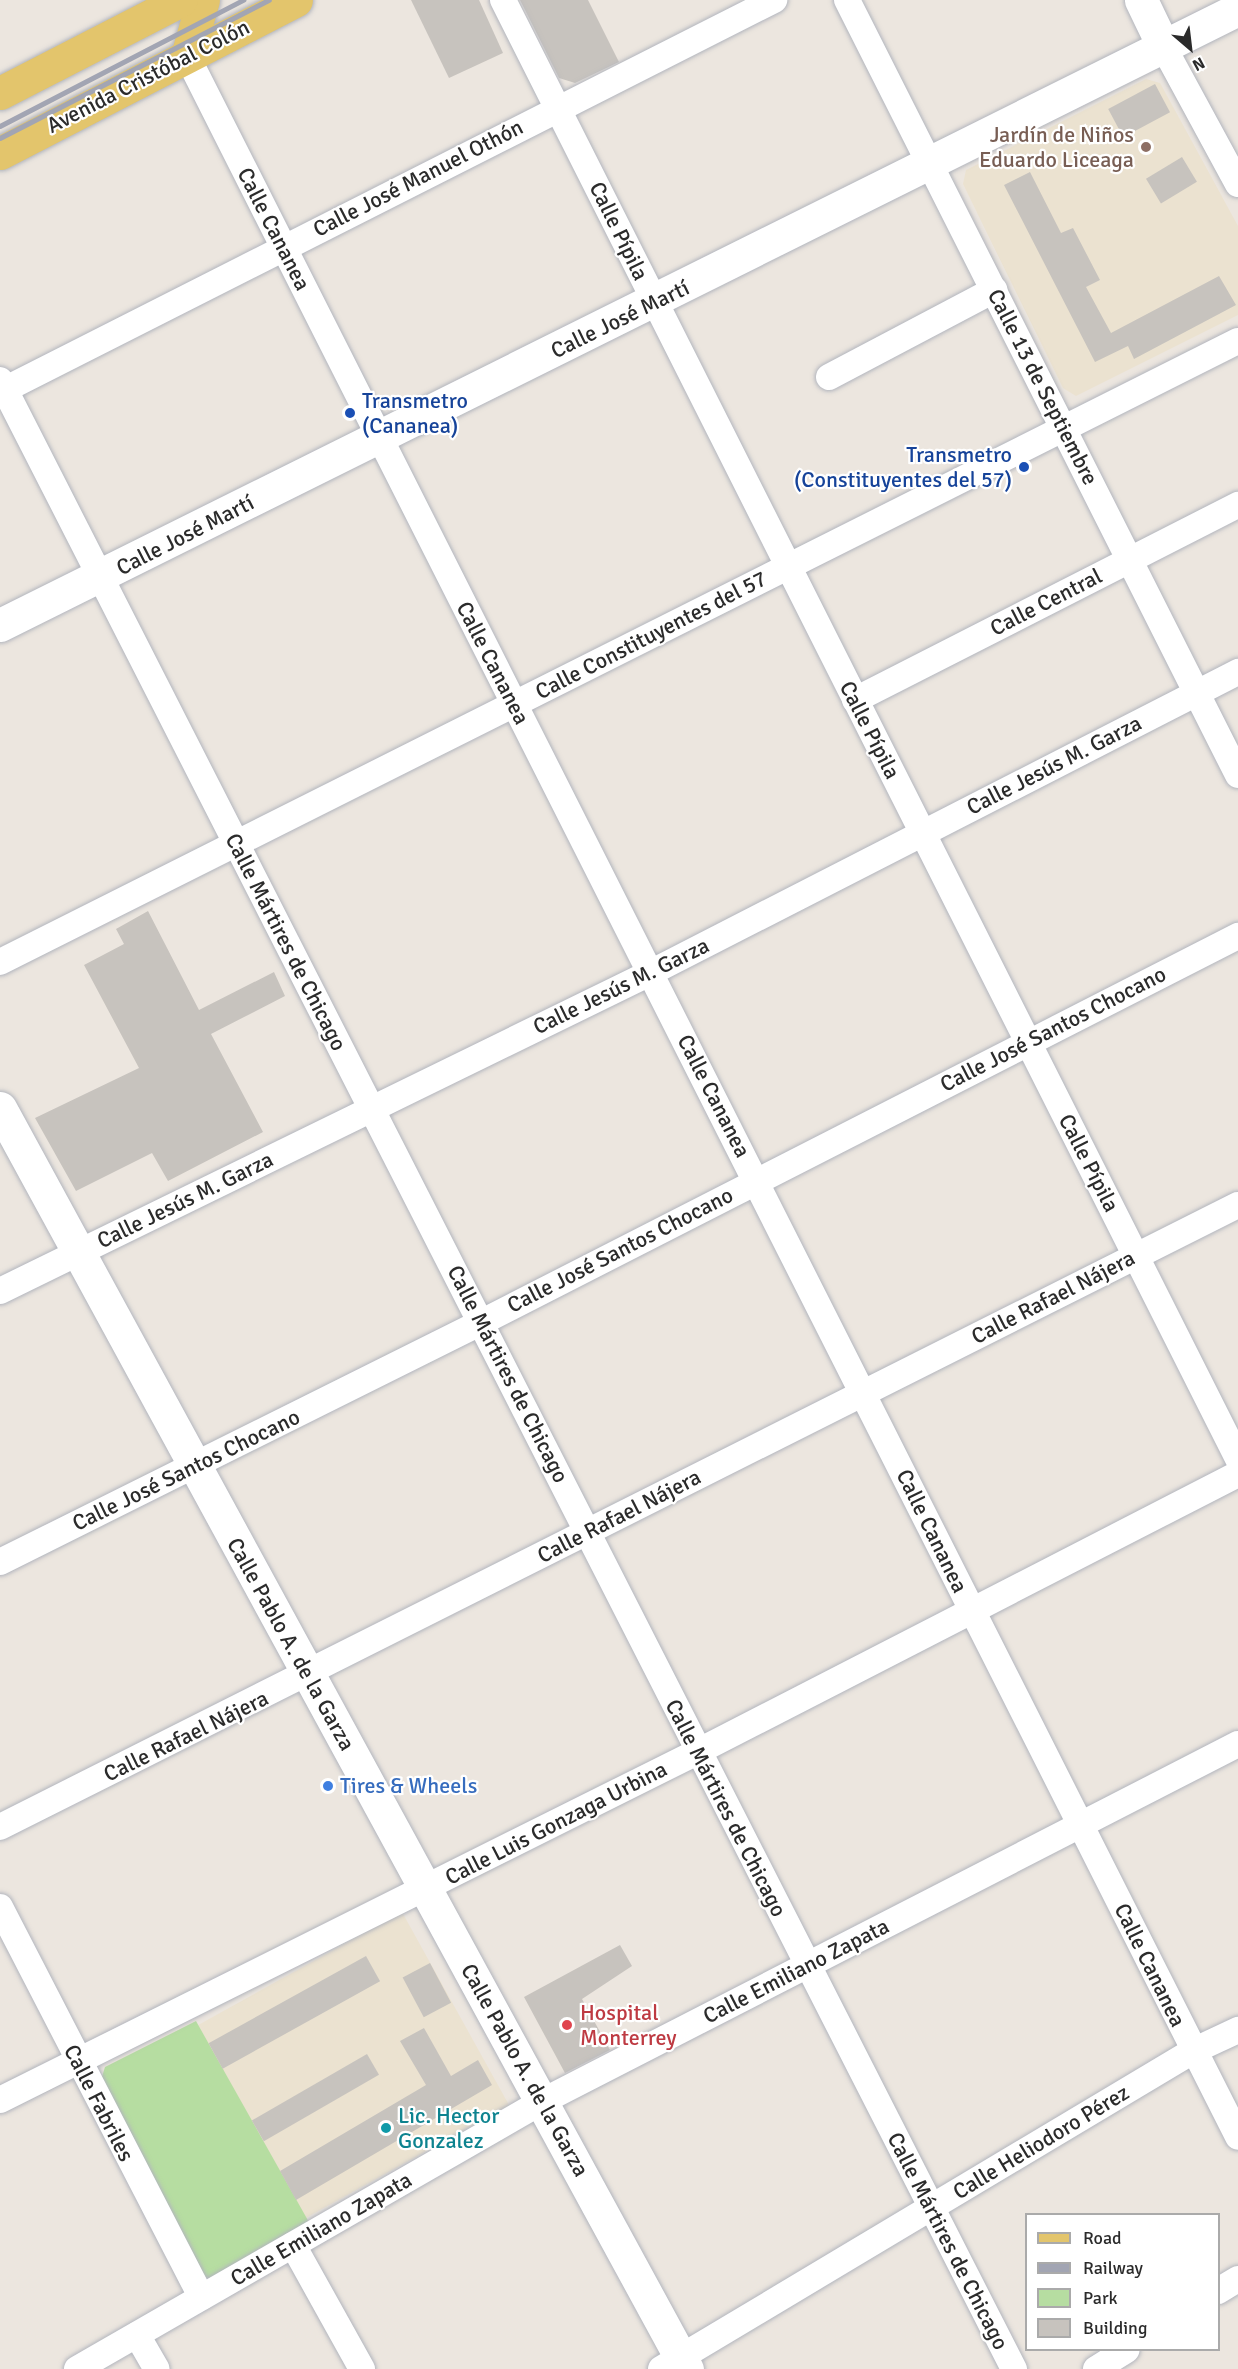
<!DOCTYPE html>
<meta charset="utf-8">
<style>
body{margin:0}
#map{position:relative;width:1238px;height:2369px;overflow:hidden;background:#ece6df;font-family:Signika,sans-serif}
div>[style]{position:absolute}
.education>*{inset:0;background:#ebe2d0;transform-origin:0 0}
.green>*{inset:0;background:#b6dda1}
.building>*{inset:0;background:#c7c3be;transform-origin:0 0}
.roads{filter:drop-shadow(0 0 2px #b2b5bd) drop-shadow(0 0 2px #b2b5bd)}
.street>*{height:26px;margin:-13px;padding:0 13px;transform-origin:13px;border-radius:13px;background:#fff}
.secondary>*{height:33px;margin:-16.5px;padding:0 16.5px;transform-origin:16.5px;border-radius:16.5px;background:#fff}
.primary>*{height:33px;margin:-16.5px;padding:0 16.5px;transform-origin:16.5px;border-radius:16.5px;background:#e3c56c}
.rail>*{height:4.5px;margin:-2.25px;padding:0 2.25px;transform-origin:2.25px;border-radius:2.25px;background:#a2a5b3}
.dots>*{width:16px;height:16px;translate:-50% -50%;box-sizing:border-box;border:3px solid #fff;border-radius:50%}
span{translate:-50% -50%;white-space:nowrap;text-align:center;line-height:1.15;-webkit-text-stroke:4.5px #fff;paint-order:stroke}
.street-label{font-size:22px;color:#2b2b2b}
.education-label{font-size:22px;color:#785e54}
.right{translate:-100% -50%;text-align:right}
.transit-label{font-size:22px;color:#164399}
.left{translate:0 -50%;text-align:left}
.shop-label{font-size:22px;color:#366cbe}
.health-label{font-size:22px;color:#be3a42}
.culture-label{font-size:22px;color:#0d838f}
.legend{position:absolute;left:1025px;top:2213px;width:195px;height:138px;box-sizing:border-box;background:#fff;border:2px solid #aaa;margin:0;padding:8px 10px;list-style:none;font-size:18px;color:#2b2b2b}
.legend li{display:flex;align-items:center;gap:12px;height:30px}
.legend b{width:30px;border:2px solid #aaa}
.north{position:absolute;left:1160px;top:18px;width:60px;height:60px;-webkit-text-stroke:4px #fff;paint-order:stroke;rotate:152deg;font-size:16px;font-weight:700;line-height:24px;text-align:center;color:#2b2b2b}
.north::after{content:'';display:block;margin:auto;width:21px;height:27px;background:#2b2b2b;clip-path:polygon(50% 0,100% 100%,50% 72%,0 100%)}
</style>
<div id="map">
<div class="education">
<i style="clip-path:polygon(1146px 79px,1160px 83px,1238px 226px,1238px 315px,1076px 396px,1063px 388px,963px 184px,966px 170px)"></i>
<i style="left:402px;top:1912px;width:221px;height:233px;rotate:61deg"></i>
</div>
<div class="green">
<i style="clip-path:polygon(196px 2021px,310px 2224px,213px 2279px,196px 2275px,101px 2080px,105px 2067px)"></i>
</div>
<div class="building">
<i style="clip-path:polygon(411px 0,479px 0,503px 53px,449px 78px)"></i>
<i style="clip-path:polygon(520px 0,588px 0,619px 62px,575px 83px,559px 78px)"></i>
<i style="left:1155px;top:84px;width:32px;height:53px;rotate:62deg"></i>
<i style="left:1182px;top:157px;width:29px;height:42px;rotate:59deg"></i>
<i style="clip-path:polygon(1030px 172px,1061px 233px,1073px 228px,1100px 280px,1086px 287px,1111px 333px,1219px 276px,1236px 305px,1134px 359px,1128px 346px,1095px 362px,1004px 185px)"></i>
<i style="clip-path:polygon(148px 911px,199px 1010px,274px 972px,285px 996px,211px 1034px,263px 1132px,168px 1181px,152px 1153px,76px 1191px,35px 1118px,139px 1068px,84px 965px,124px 944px,116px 929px)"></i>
<i style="clip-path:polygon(620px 1945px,632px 1966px,582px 1999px,610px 2050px,565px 2073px,524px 1997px)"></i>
<i style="left:366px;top:1956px;width:29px;height:180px;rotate:61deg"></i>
<i style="left:430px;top:1963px;width:45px;height:31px;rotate:62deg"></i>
<i style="clip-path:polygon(424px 2028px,451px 2076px,478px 2060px,492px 2085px,296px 2200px,280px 2171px,426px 2085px,400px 2041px)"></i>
<i style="left:367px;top:2054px;width:24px;height:133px;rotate:60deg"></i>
</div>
<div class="roads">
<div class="street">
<i style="left:503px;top:0;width:1634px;rotate:63.26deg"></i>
<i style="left:847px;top:0;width:868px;rotate:63.23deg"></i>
<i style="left:1163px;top:46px;width:157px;rotate:61.5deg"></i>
<i style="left:187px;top:56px;width:2331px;rotate:63.2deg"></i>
<i style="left:829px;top:377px;width:187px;rotate:-27.8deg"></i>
<i style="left:0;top:380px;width:2233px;rotate:62.99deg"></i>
<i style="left:0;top:392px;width:868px;rotate:-26.86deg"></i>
<i style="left:855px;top:700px;width:430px;rotate:-27deg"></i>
<i style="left:0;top:962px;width:1385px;rotate:-26.64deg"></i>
<i style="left:0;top:1291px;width:724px;rotate:-26.07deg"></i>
<i style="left:650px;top:973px;width:661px;rotate:-27.11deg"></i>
<i style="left:0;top:1562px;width:538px;rotate:-26.47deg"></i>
<i style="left:482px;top:1322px;width:849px;rotate:-27.05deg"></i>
<i style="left:0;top:1827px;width:1385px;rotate:-26.68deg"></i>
<i style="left:0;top:1907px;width:439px;rotate:62.7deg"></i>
<i style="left:0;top:2100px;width:779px;rotate:-26.53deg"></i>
<i style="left:697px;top:1752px;width:608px;rotate:-27.2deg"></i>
<i style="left:293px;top:2245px;width:142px;rotate:60.9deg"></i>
<i style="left:1218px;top:2291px;width:23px;rotate:-31deg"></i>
<i style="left:137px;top:2335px;width:39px;rotate:60deg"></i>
<i style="left:77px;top:2369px;width:538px;rotate:-29.9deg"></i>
<i style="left:543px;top:2101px;width:781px;rotate:-27.19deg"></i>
<i style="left:661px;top:2369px;width:620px;rotate:-30.87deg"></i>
<i style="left:1193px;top:2051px;width:50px;rotate:-25deg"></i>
<i style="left:1096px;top:2369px;width:36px;rotate:-32deg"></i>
</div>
<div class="secondary">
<i style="left:1141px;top:0;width:51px;rotate:64.4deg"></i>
<i style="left:0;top:625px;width:1383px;rotate:-26.45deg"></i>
<i style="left:0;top:1108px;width:1436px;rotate:61.42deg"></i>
</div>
<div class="primary">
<i style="left:187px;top:56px;width:58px;rotate:-74.1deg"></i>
<i style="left:0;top:93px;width:203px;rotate:-27.2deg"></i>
<i style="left:0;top:153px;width:333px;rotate:-27.3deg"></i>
</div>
</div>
<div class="rail">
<i style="left:0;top:126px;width:274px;rotate:-27.4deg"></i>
<i style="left:0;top:138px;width:302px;rotate:-27.2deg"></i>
</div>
<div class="dots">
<i style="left:1146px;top:147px;background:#8d6e63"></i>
<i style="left:350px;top:413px;background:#1a4fb4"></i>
<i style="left:1024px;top:467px;background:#1a4fb4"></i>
<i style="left:328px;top:1786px;background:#3f7fe0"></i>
<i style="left:567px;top:2025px;background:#e0444e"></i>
<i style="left:386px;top:2128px;background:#0f9aa8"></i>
</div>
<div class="street-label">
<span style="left:148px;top:76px;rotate:-27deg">Avenida Cristóbal Colón</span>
<span style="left:418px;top:178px;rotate:-27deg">Calle José Manuel Othón</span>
<span style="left:274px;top:229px;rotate:63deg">Calle Cananea</span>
<span style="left:619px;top:231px;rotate:64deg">Calle Pípila</span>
<span style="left:620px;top:319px;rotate:-26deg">Calle José Martí</span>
<span style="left:1043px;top:387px;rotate:63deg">Calle 13 de Septiembre</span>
<span style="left:185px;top:535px;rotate:-27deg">Calle José Martí</span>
<span style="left:1046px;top:602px;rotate:-27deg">Calle Central</span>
<span style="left:651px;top:635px;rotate:-27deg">Calle Constituyentes del 57</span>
<span style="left:493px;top:663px;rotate:63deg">Calle Cananea</span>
<span style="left:870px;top:730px;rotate:63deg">Calle Pípila</span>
<span style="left:1054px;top:765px;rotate:-27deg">Calle Jesús M. Garza</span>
<span style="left:286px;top:942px;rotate:63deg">Calle Mártires de Chicago</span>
<span style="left:621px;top:986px;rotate:-26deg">Calle Jesús M. Garza</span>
<span style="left:1053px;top:1029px;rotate:-27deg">Calle José Santos Chocano</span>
<span style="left:714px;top:1096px;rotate:63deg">Calle Cananea</span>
<span style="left:1089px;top:1163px;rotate:63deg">Calle Pípila</span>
<span style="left:185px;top:1200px;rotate:-26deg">Calle Jesús M. Garza</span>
<span style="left:620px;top:1250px;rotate:-27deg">Calle José Santos Chocano</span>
<span style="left:1053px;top:1297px;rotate:-27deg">Calle Rafael Nájera</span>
<span style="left:508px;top:1374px;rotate:63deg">Calle Mártires de Chicago</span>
<span style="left:186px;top:1470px;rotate:-26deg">Calle José Santos Chocano</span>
<span style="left:619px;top:1516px;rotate:-27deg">Calle Rafael Nájera</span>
<span style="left:932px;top:1531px;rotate:64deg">Calle Cananea</span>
<span style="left:291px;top:1644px;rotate:61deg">Calle Pablo A. de la Garza</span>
<span style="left:186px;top:1736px;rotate:-26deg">Calle Rafael Nájera</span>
<span style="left:726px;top:1808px;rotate:63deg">Calle Mártires de Chicago</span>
<span style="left:556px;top:1823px;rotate:-27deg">Calle Luis Gonzaga Urbina</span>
<span style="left:1150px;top:1965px;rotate:64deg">Calle Cananea</span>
<span style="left:796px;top:1971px;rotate:-27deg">Calle Emiliano Zapata</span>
<span style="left:525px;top:2070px;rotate:61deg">Calle Pablo A. de la Garza</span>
<span style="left:99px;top:2103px;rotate:63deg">Calle Fabriles</span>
<span style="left:1041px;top:2142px;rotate:-31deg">Calle Heliodoro Pérez</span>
<span style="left:321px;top:2229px;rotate:-30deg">Calle Emiliano Zapata</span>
<span style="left:948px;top:2241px;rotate:63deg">Calle Mártires de Chicago</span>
</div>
<div class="education-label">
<span class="right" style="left:1134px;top:147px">Jardín de Niños<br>Eduardo Liceaga</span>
</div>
<div class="transit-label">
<span class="left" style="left:362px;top:413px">Transmetro<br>(Cananea)</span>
<span class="right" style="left:1012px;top:467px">Transmetro<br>(Constituyentes del 57)</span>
</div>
<div class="shop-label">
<span class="left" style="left:340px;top:1786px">Tires &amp; Wheels</span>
</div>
<div class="health-label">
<span class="left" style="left:580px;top:2025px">Hospital<br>Monterrey</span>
</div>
<div class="culture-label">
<span class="left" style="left:398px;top:2128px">Lic. Hector<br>Gonzalez</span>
</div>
<ul class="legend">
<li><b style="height:8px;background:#e3c56c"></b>Road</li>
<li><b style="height:8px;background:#a2a5b3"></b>Railway</li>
<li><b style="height:16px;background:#b6dda1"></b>Park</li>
<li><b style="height:16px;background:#c7c3be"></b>Building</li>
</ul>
<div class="north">N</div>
</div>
